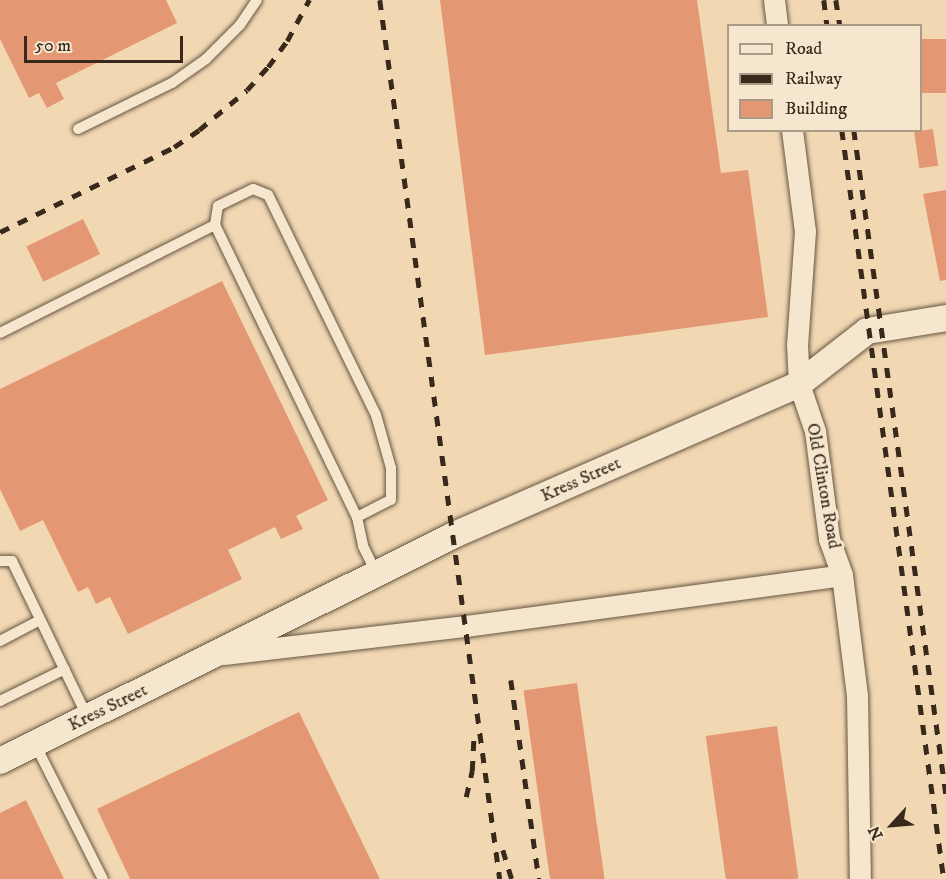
<!DOCTYPE html>
<style>
body{margin:0}
#map{position:relative;width:946px;height:879px;overflow:hidden;background:#f1d8b3;font-family:"IM FELL DW Pica",serif}
div>[style]{position:absolute}
.building>*{inset:0;background:#e39873;transform-origin:0 0}
.roads{filter:drop-shadow(0 0 2px #665541) drop-shadow(0 0 2px #665541)}
.service>*{height:10px;margin:-5px;padding:0 5px;transform-origin:5px;border-radius:5px;background:#f6e6ce}
.minor>*{height:21px;margin:-10.5px;padding:0 10.5px;transform-origin:10.5px;border-radius:10.5px;background:#f6e6ce}
.tertiary>*{height:26px;margin:-13px;padding:0 13px;transform-origin:13px;border-radius:13px;background:#f6e6ce}
.rail>*{height:4.5px;margin-top:-2.25px;transform-origin:0;background:repeating-linear-gradient(90deg,#38291b 0 10px,transparent 0 20px)}
span{translate:-50% -50%;white-space:nowrap;text-align:center;line-height:1.15;-webkit-text-stroke:6px #f6e6ce;paint-order:stroke}
.street-label{font-size:18px;color:#38291b}
.legend{position:absolute;left:727px;top:24px;width:195px;height:108px;box-sizing:border-box;background:#f6e6ce;border:2px solid #aa9a86;margin:0;padding:8px 10px;list-style:none;font-size:18px;color:#38291b}
.legend li{display:flex;align-items:center;gap:12px;height:30px}
.legend b{width:30px;border:2px solid #aa9a86}
.north{position:absolute;left:862px;top:795px;width:60px;height:60px;-webkit-text-stroke:4px #f6e6ce;paint-order:stroke;rotate:244deg;font-size:16px;font-weight:700;line-height:24px;text-align:center;color:#38291b}
.north::after{content:'';display:block;margin:auto;width:21px;height:27px;background:#38291b;clip-path:polygon(50% 0,100% 100%,50% 72%,0 100%)}
.scale{position:absolute;left:24px;top:36px;width:159px;height:27px;box-sizing:border-box;border:3px solid #38291b;border-top:0;padding-left:8px;font-size:18px;line-height:21px;white-space:nowrap;color:#38291b;-webkit-text-stroke:4px #f6e6ce;paint-order:stroke}
</style>
<div id="map">
<div class="building">
<i style="clip-path:polygon(0 0,166px 0,177px 23px,56px 83px,64px 99px,47px 108px,39px 93px,29px 98px,0 39px)"></i>
<i style="clip-path:polygon(440px 0,697px 0,721px 173px,748px 170px,768px 317px,485px 355px)"></i>
<i style="left:946px;top:39px;width:54px;height:26px;rotate:90deg"></i>
<i style="left:933px;top:129px;width:37px;height:19px;rotate:82deg"></i>
<i style="clip-path:polygon(946px 190px,946px 280px,940px 281px,923px 194px)"></i>
<i style="left:83px;top:219px;width:39px;height:63px;rotate:64deg"></i>
<i style="clip-path:polygon(222px 281px,328px 500px,296px 516px,303px 529px,281px 539px,275px 527px,228px 550px,242px 579px,128px 634px,110px 597px,96px 604px,88px 587px,78px 592px,43px 520px,20px 531px,0 489px,0 389px)"></i>
<i style="left:577px;top:683px;width:198px;height:54px;rotate:82deg"></i>
<i style="clip-path:polygon(299px 712px,380px 879px,130px 879px,97px 809px)"></i>
<i style="left:777px;top:726px;width:154px;height:72px;rotate:82deg"></i>
<i style="clip-path:polygon(26px 800px,64px 879px,0 879px,0 813px)"></i>
</div>
<div class="roads">
<div class="service">
<i style="left:78px;top:129px;width:105px;rotate:-26.1deg"></i>
<i style="left:172px;top:83px;width:42px;rotate:-35.2deg"></i>
<i style="left:206px;top:59px;width:48px;rotate:-45deg"></i>
<i style="left:240px;top:25px;width:30px;rotate:-56deg"></i>
<i style="left:0;top:333px;width:241px;rotate:-26.7deg"></i>
<i style="left:357px;top:517px;width:38px;rotate:-27deg"></i>
<i style="left:391px;top:500px;width:32px;rotate:-90deg"></i>
<i style="left:391px;top:468px;width:55px;rotate:-105.8deg"></i>
<i style="left:376px;top:415px;width:245px;rotate:-116.1deg"></i>
<i style="left:268px;top:195px;width:16px;rotate:-158deg"></i>
<i style="left:253px;top:189px;width:39px;rotate:154deg"></i>
<i style="left:218px;top:206px;width:19px;rotate:99deg"></i>
<i style="left:215px;top:225px;width:325px;rotate:64.1deg"></i>
<i style="left:357px;top:517px;width:30px;rotate:78deg"></i>
<i style="left:363px;top:546px;width:30px;rotate:64deg"></i>
<i style="left:0;top:561px;width:12px"></i>
<i style="left:12px;top:561px;width:174px;rotate:64.2deg"></i>
<i style="left:0;top:641px;width:45px;rotate:-27.7deg"></i>
<i style="left:0;top:701px;width:72px;rotate:-26.2deg"></i>
<i style="left:35px;top:744px;width:151px;rotate:63.3deg"></i>
</div>
<div class="minor">
<i style="left:774px;top:0;width:26px;rotate:83deg"></i>
<i style="left:792px;top:130px;width:102px;rotate:82.7deg"></i>
<i style="left:805px;top:231px;width:113px;rotate:94deg"></i>
<i style="left:797px;top:344px;width:40px;rotate:87.1deg"></i>
<i style="left:799px;top:384px;width:50px;rotate:71.2deg"></i>
<i style="left:815px;top:431px;width:109px;rotate:82.6deg"></i>
<i style="left:829px;top:539px;width:38px;rotate:70deg"></i>
<i style="left:842px;top:575px;width:121px;rotate:82.9deg"></i>
<i style="left:857px;top:695px;width:184px;rotate:89.1deg"></i>
<i style="left:223px;top:654px;width:245px;rotate:-6.6deg"></i>
<i style="left:466px;top:626px;width:379px;rotate:-7.7deg"></i>
</div>
<div class="tertiary">
<i style="left:0;top:761px;width:507px;rotate:-26.46deg"></i>
<i style="left:454px;top:535px;width:377px;rotate:-23.6deg"></i>
<i style="left:799px;top:384px;width:86px;rotate:-37.9deg"></i>
<i style="left:867px;top:331px;width:80px;rotate:-9.3deg"></i>
</div>
</div>
<div class="rail">
<i style="left:380px;top:0;width:887px;rotate:82.23deg"></i>
<i style="left:824px;top:0;width:26px;rotate:83deg"></i>
<i style="left:836px;top:0;width:26px;rotate:81deg"></i>
<i style="left:842px;top:130px;width:756px;rotate:82.25deg"></i>
<i style="left:854px;top:130px;width:670px;rotate:82.11deg"></i>
<i style="left:0;top:232px;width:194px;rotate:-26deg"></i>
<i style="left:174px;top:147px;width:30px;rotate:-34deg"></i>
<i style="left:199px;top:130px;width:62px;rotate:-39.8deg"></i>
<i style="left:247px;top:90px;width:31px;rotate:-48deg"></i>
<i style="left:268px;top:67px;width:32px;rotate:-54deg"></i>
<i style="left:287px;top:41px;width:47px;rotate:-61.8deg"></i>
<i style="left:511px;top:680px;width:201px;rotate:82deg"></i>
<i style="left:466px;top:797px;width:27px;rotate:-77deg"></i>
<i style="left:472px;top:771px;width:40px;rotate:-87.1deg"></i>
<i style="left:503px;top:850px;width:30px;rotate:73deg"></i>
</div>
<div class="street-label">
<span style="left:581px;top:480px;rotate:-24deg">Kress Street</span>
<span style="left:823px;top:486px;rotate:80deg">Old Clinton Road</span>
<span style="left:108px;top:708px;rotate:-26deg">Kress Street</span>
</div>
<ul class="legend">
<li><b style="height:8px;background:#f6e6ce"></b>Road</li>
<li><b style="height:8px;background:#38291b"></b>Railway</li>
<li><b style="height:16px;background:#e39873"></b>Building</li>
</ul>
<div class="north">N</div>
<div class="scale">50 m</div>
</div>
